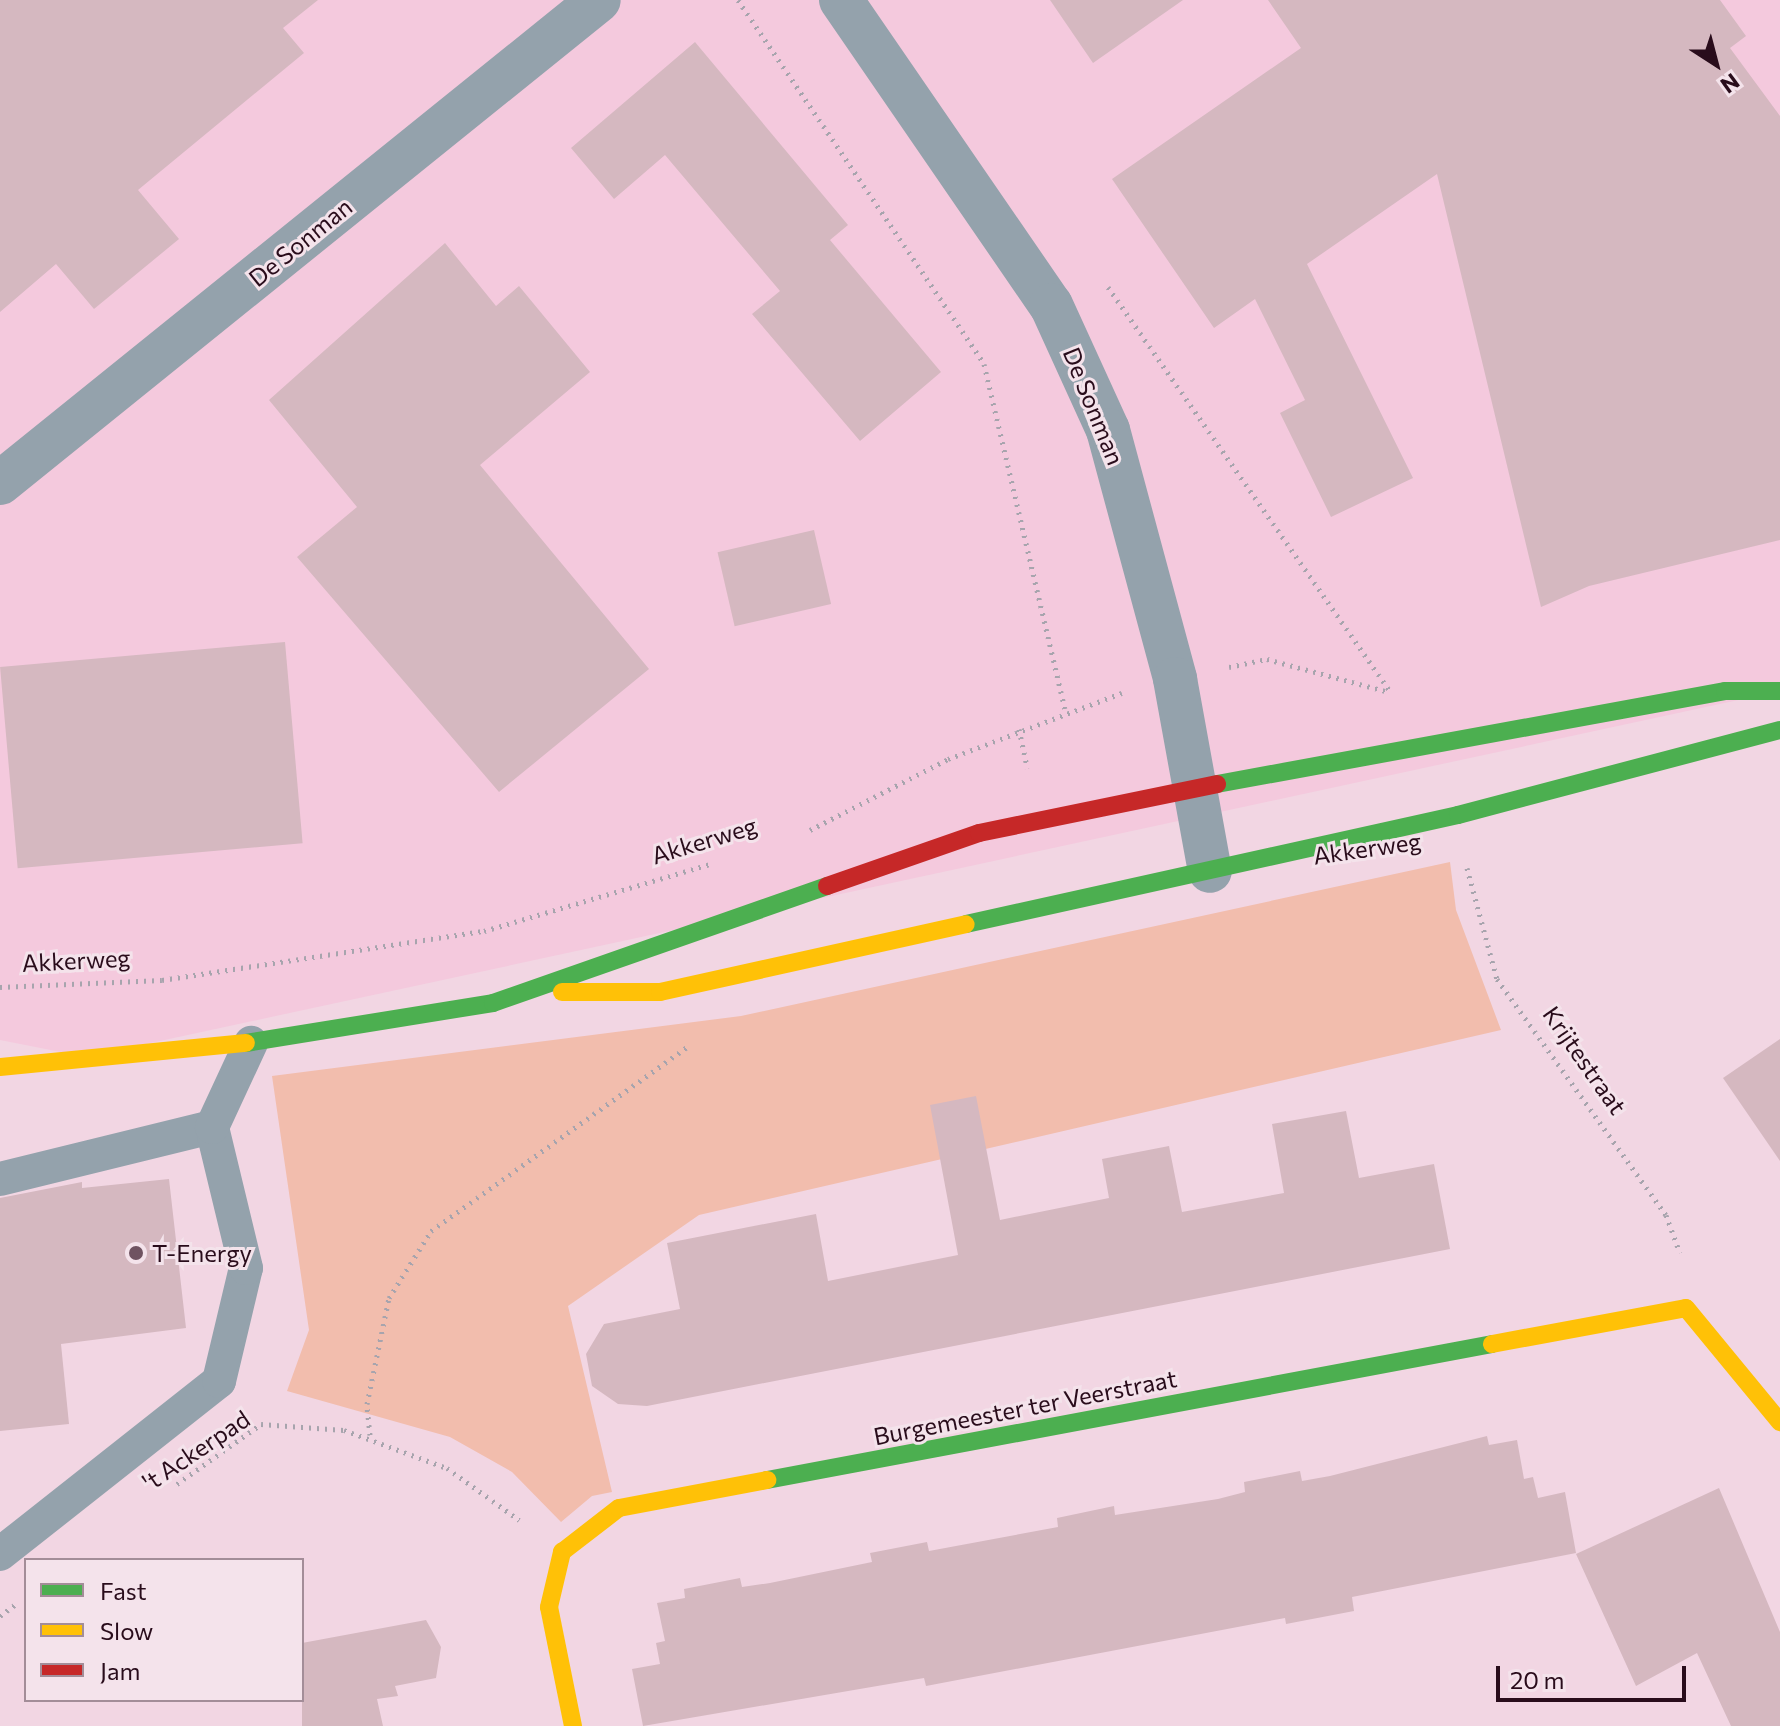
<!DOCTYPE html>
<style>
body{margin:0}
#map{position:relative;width:1780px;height:1726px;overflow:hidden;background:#f2d6e3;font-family:Commissioner,sans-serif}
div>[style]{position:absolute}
.built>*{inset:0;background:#f4c9dd}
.green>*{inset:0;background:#f2bdad}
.building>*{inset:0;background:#d5b8c0;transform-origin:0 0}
.path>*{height:5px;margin-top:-2.5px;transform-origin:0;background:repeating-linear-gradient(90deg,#a7a4ad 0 2px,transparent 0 8px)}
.lane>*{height:34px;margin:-17px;padding:0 17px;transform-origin:17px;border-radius:17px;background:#94a2ac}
.street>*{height:44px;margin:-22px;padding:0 22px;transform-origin:22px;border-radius:22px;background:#94a2ac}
.fast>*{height:18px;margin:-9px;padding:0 9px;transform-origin:9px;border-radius:9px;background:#4caf50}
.slow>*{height:18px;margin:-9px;padding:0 9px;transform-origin:9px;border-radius:9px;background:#ffc107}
.jam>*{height:18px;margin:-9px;padding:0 9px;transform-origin:9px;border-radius:9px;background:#c62828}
.dots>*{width:22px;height:22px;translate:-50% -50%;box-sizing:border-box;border:4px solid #f4e3eb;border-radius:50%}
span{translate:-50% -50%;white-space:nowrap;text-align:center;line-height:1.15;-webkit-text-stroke:6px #f4e3eb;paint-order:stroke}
.street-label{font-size:24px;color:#290c1b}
.poi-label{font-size:24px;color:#290c1b}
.left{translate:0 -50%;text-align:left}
.legend{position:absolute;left:24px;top:1558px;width:280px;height:144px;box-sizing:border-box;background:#f4e3eb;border:2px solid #a38d98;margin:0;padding:10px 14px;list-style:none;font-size:24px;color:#290c1b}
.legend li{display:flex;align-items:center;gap:16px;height:40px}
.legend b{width:40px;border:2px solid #a38d98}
.north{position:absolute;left:1676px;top:24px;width:80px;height:80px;-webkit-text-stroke:6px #f4e3eb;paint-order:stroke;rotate:144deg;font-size:22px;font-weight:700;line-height:32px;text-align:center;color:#290c1b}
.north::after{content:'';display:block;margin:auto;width:28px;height:36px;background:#290c1b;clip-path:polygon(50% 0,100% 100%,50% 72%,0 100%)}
.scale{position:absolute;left:1496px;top:1666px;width:190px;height:36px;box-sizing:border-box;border:4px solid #290c1b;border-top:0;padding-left:10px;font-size:24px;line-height:28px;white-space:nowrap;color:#290c1b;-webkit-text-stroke:6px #f4e3eb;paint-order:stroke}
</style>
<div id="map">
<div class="built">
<i style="clip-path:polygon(0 0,1780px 0,1780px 691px,86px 1057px,0 1040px)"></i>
</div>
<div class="green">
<i style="clip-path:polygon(1450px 862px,1456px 910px,1501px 1030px,699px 1215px,568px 1306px,612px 1492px,592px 1496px,561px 1522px,512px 1472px,450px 1437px,287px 1391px,309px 1330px,272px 1076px,741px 1016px)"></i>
</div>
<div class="building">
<i style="clip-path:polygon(0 0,318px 0,283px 28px,304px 53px,138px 190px,179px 239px,94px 309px,56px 264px,0 312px)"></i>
<i style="clip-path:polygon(1050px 0,1183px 0,1093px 63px)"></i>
<i style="clip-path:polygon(1268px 0,1720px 0,1746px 36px,1730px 48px,1780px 116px,1780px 540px,1589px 586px,1541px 607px,1437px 174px,1307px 264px,1413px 478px,1331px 517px,1280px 413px,1305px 400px,1255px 299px,1214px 328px,1112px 179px,1301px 48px)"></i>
<i style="clip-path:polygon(695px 42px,848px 225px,830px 240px,941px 372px,860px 441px,752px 314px,780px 291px,665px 155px,614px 199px,571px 148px)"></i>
<i style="clip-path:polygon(445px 243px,496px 306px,519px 286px,590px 372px,480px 465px,649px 669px,499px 792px,297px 557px,357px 507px,269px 400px)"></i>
<i style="left:814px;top:530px;width:76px;height:99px;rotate:77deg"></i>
<i style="left:285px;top:642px;width:202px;height:286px;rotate:85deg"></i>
<i style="clip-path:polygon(1780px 1039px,1780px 1161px,1723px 1078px)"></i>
<i style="clip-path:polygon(976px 1096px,1000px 1220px,1109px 1198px,1102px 1159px,1169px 1146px,1182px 1212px,1284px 1193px,1272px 1124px,1346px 1111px,1359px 1178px,1434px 1164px,1450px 1249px,647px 1406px,618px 1404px,592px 1386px,586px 1354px,604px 1324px,680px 1309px,667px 1243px,816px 1214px,828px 1281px,958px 1255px,930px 1105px)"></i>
<i style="clip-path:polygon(169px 1179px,186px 1328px,61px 1344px,69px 1424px,0 1431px,0 1198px,82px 1182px,82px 1188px)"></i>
<i style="clip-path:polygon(1487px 1436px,1489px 1445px,1517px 1440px,1524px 1479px,1533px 1477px,1538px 1498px,1565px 1492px,1576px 1553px,1352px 1597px,1354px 1611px,1286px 1624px,1285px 1618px,926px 1686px,924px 1678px,643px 1726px,632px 1669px,660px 1664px,656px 1643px,665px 1641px,657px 1603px,685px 1598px,684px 1589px,740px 1578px,742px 1587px,770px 1583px,872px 1562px,870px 1553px,927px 1542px,929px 1551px,1058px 1527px,1057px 1518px,1114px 1506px,1115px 1515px,1218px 1499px,1245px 1492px,1244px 1482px,1300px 1471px,1302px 1481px,1330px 1476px)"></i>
<i style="clip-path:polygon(1719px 1488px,1780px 1632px,1780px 1726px,1731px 1726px,1697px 1653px,1636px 1686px,1576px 1554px)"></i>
<i style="clip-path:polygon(426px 1620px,441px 1647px,436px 1678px,395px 1686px,398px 1696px,377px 1699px,383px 1726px,302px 1726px,302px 1643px)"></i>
</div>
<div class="path">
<i style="left:738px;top:0;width:439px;rotate:55.9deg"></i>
<i style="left:984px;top:364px;width:354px;rotate:76.8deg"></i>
<i style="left:1108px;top:287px;width:494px;rotate:55.1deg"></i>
<i style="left:1229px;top:667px;width:39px;rotate:-12deg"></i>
<i style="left:1267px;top:659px;width:123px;rotate:15.1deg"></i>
<i style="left:1019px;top:729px;width:40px;rotate:78deg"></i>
<i style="left:810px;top:830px;width:155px;rotate:-27.2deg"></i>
<i style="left:948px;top:759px;width:186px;rotate:-20.8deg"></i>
<i style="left:1467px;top:868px;width:115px;rotate:74.9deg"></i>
<i style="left:1497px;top:979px;width:290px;rotate:54.4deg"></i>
<i style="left:1666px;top:1215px;width:40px;rotate:69.8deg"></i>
<i style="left:0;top:987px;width:162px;rotate:-2.5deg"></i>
<i style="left:162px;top:980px;width:326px;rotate:-8.7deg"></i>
<i style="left:484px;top:931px;width:239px;rotate:-16.5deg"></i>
<i style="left:370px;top:1435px;width:31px;rotate:-96deg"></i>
<i style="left:367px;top:1404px;width:108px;rotate:-78.3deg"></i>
<i style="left:389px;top:1298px;width:79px;rotate:-57.9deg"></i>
<i style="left:431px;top:1231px;width:319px;rotate:-35.7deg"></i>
<i style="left:177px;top:1484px;width:103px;rotate:-35.5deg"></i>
<i style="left:261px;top:1424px;width:83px;rotate:4.1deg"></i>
<i style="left:344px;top:1430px;width:110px;rotate:20.3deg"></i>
<i style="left:447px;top:1468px;width:89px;rotate:35.8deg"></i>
<i style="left:0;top:1616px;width:20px;rotate:-37deg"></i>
</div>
<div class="lane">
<i style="left:0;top:1179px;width:218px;rotate:-13.8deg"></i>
<i style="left:0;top:1554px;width:279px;rotate:-38.3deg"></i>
<i style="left:219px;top:1381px;width:116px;rotate:-76.6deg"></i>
<i style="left:246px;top:1268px;width:145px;rotate:-103.6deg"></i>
<i style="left:212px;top:1127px;width:93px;rotate:-65.1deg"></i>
</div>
<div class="street">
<i style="left:841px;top:0;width:370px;rotate:55.5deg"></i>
<i style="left:1051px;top:305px;width:137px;rotate:65.5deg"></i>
<i style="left:1108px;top:430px;width:258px;rotate:74.9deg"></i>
<i style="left:1175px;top:679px;width:195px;rotate:79.7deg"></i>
<i style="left:0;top:483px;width:769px;rotate:-38.88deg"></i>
</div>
<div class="fast">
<i style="left:1217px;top:784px;width:516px;rotate:-10.37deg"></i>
<i style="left:1725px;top:691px;width:55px"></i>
<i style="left:966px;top:924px;width:504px;rotate:-12.49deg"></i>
<i style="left:1458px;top:815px;width:333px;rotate:-14.8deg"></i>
<i style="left:246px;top:1043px;width:250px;rotate:-9.2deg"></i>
<i style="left:493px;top:1003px;width:354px;rotate:-19.3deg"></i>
<i style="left:767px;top:1480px;width:738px;rotate:-10.62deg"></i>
</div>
<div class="slow">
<i style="left:562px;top:992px;width:98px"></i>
<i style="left:660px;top:992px;width:313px;rotate:-12.5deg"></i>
<i style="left:0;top:1067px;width:247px;rotate:-5.6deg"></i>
<i style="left:1492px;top:1344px;width:197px;rotate:-10.5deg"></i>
<i style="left:1686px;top:1308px;width:148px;rotate:50.5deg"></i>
<i style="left:573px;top:1726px;width:121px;rotate:-101.4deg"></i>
<i style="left:549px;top:1607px;width:57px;rotate:-76.7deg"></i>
<i style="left:562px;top:1552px;width:72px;rotate:-37.7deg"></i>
<i style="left:619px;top:1508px;width:151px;rotate:-10.7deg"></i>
</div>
<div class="jam">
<i style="left:827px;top:886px;width:161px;rotate:-19.2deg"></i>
<i style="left:979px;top:833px;width:243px;rotate:-11.6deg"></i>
</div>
<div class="dots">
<i style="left:136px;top:1253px;background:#6f5361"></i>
</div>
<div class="street-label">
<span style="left:300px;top:242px;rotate:-39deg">De Sonman</span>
<span style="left:1094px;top:406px;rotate:68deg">De Sonman</span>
<span style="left:704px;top:840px;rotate:-17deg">Akkerweg</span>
<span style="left:1367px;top:848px;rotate:-8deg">Akkerweg</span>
<span style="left:76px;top:960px;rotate:-3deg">Akkerweg</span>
<span style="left:1585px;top:1060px;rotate:55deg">Krijtestraat</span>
<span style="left:1025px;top:1407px;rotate:-11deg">Burgemeester ter Veerstraat</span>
<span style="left:196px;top:1450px;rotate:-34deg">'t Ackerpad</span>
</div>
<div class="poi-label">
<span class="left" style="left:152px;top:1253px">T-Energy</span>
</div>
<ul class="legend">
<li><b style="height:10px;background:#4caf50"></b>Fast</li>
<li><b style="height:10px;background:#ffc107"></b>Slow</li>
<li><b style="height:10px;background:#c62828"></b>Jam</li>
</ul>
<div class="north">N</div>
<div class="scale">20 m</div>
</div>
